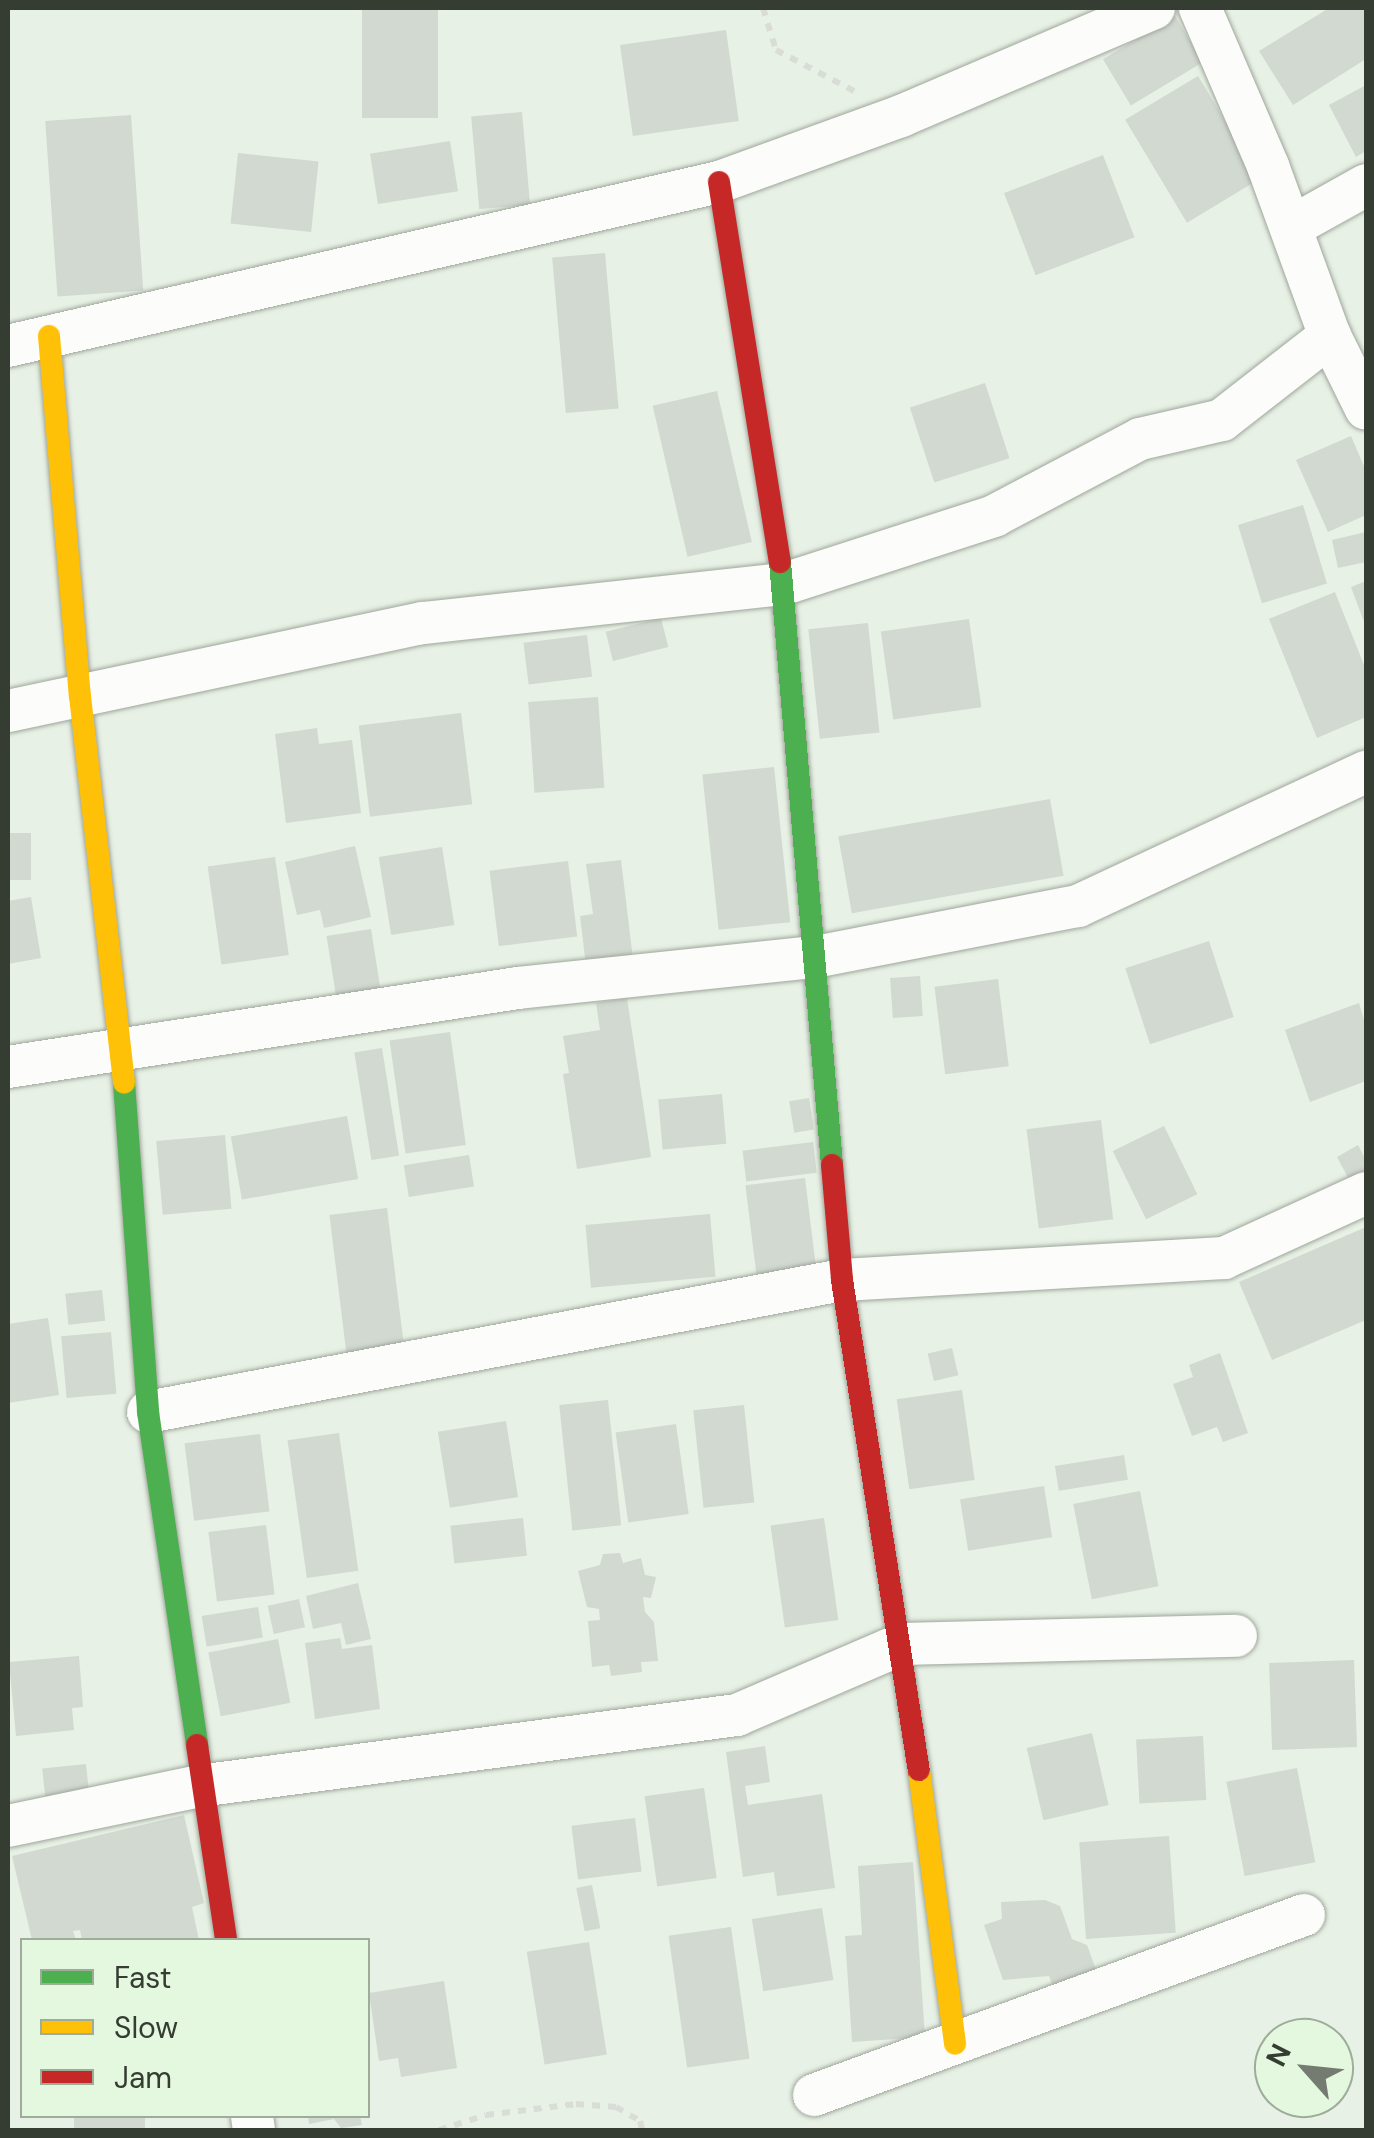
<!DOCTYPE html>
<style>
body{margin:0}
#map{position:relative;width:1374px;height:2138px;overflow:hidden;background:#e8f1e5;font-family:"DM Sans",sans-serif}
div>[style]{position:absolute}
.building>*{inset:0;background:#d2d9d0;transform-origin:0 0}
.path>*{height:6px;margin-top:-3px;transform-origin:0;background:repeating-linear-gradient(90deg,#d9dcd7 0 8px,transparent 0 16px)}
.roads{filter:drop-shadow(0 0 2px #9fa69c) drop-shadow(0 0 2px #9fa69c)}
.street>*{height:42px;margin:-21px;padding:0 21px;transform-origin:21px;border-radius:21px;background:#fcfdfb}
.fast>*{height:22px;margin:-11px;padding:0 11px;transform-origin:11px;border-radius:11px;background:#4caf50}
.slow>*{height:22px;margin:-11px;padding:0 11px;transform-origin:11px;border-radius:11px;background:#ffc107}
.jam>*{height:22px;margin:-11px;padding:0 11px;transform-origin:11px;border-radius:11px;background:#c62828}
span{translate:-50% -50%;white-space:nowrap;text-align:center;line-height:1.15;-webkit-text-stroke:9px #e4f7df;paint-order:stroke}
.frame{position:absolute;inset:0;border:10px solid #353c32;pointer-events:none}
.legend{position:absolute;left:20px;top:1938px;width:350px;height:180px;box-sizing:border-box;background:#e4f7df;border:2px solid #9eac9a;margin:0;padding:12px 18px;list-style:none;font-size:30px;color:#353c32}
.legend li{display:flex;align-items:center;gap:20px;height:50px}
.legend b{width:50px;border:2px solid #9eac9a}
.north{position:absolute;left:1254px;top:2018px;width:100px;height:100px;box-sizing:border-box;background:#e4f7df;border:2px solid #9eac9a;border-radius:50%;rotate:297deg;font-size:28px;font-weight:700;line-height:40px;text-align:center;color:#353c32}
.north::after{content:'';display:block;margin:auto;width:35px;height:45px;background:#747b71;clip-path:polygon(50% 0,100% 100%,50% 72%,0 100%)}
</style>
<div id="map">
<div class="building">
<i style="left:362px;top:8px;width:76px;height:110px"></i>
<i style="clip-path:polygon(1329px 8px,1366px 8px,1366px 59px,1293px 105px,1259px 51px)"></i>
<i style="left:1175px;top:16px;width:54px;height:84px;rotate:59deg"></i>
<i style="left:726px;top:30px;width:92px;height:107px;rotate:82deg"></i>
<i style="left:1198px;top:76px;width:120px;height:85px;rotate:59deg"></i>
<i style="clip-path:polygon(1366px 85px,1366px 151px,1356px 157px,1329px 105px)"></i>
<i style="left:522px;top:112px;width:93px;height:51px;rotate:85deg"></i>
<i style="left:131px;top:115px;width:176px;height:86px;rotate:86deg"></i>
<i style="left:450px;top:141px;width:51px;height:81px;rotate:81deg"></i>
<i style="left:238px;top:153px;width:81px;height:71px;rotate:6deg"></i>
<i style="left:1103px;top:155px;width:88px;height:106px;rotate:69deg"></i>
<i style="left:605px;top:253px;width:156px;height:53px;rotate:85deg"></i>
<i style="left:985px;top:383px;width:79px;height:79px;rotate:72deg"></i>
<i style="left:717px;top:391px;width:155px;height:66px;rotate:77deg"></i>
<i style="clip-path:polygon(1351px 436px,1366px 471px,1366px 515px,1328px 532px,1296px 460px)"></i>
<i style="left:1303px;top:505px;width:82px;height:68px;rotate:73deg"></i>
<i style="clip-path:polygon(1366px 532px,1366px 562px,1338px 568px,1332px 540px)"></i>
<i style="clip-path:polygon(1366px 581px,1366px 627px,1351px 587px)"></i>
<i style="clip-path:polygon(1335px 592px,1366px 670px,1366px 717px,1317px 738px,1269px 619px)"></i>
<i style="left:661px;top:618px;width:30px;height:57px;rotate:76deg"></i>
<i style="left:969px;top:619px;width:89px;height:89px;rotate:82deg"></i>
<i style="left:868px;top:623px;width:110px;height:60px;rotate:84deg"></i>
<i style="left:587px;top:635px;width:42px;height:64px;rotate:83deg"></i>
<i style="left:598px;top:697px;width:91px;height:70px;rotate:86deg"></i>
<i style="left:461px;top:713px;width:92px;height:103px;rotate:83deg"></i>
<i style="clip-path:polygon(317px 728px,319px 744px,352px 740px,361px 813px,286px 823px,275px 734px)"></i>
<i style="left:774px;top:767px;width:156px;height:72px;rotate:84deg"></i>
<i style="left:1050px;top:799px;width:78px;height:215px;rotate:80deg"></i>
<i style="left:8px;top:833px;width:23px;height:47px"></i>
<i style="clip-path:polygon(355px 846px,371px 917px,324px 928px,320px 910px,297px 915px,285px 862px)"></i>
<i style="left:442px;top:847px;width:79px;height:64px;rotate:81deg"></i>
<i style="left:275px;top:857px;width:99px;height:68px;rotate:82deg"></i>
<i style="clip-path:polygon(621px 860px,633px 959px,586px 966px,580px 916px,593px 914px,586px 864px)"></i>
<i style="left:568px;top:861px;width:76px;height:79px;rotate:83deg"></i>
<i style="clip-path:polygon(31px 897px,41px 958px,8px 964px,8px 901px)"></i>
<i style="left:371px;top:929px;width:64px;height:45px;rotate:81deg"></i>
<i style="left:1209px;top:941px;width:80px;height:88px;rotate:72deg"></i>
<i style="left:920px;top:976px;width:40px;height:30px;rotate:86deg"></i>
<i style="left:998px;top:979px;width:88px;height:64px;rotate:83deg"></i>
<i style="clip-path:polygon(627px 998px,651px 1157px,577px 1169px,563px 1074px,569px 1073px,563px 1036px,600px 1030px,596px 1003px)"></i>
<i style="clip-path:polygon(1359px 1003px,1366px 1026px,1366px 1081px,1310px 1102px,1285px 1030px)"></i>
<i style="left:450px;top:1032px;width:114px;height:61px;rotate:82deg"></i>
<i style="left:382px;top:1048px;width:109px;height:28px;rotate:81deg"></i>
<i style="left:722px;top:1094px;width:50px;height:64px;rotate:85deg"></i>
<i style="left:809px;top:1098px;width:32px;height:20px;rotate:81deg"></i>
<i style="left:347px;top:1116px;width:64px;height:118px;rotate:80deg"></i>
<i style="left:1101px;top:1120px;width:100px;height:75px;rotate:83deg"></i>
<i style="left:1164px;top:1126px;width:76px;height:57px;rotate:64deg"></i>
<i style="left:225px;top:1135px;width:74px;height:69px;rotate:85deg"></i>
<i style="left:813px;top:1142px;width:31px;height:71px;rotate:83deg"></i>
<i style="clip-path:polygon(1358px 1145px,1366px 1160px,1366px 1180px,1353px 1187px,1337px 1157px)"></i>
<i style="left:469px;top:1155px;width:32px;height:66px;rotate:81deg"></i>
<i style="left:805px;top:1178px;width:102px;height:60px;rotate:83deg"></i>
<i style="left:387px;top:1208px;width:154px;height:58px;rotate:83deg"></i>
<i style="left:710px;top:1214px;width:63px;height:125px;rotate:85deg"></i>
<i style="clip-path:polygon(1366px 1227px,1366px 1320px,1272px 1360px,1239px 1282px)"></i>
<i style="left:102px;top:1290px;width:31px;height:37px;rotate:84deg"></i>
<i style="clip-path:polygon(48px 1318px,59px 1395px,8px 1403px,8px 1324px)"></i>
<i style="left:111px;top:1332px;width:62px;height:50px;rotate:85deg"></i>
<i style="left:952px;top:1348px;width:28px;height:25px;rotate:77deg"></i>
<i style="clip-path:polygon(1220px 1353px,1248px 1433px,1223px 1442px,1217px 1427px,1192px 1436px,1173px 1384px,1193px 1377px,1189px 1365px)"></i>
<i style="left:962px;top:1390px;width:91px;height:66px;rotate:82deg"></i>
<i style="left:608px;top:1400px;width:126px;height:49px;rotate:84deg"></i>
<i style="left:744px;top:1405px;width:98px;height:51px;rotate:84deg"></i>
<i style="left:506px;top:1421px;width:77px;height:69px;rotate:81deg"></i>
<i style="left:676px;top:1424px;width:91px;height:61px;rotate:82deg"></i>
<i style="left:339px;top:1433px;width:139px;height:52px;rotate:82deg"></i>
<i style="left:260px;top:1434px;width:78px;height:76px;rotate:83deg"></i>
<i style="left:1124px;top:1455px;width:25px;height:70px;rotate:81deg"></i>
<i style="left:1044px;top:1486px;width:52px;height:85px;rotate:81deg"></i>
<i style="left:1140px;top:1491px;width:97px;height:68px;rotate:79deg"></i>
<i style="left:523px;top:1518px;width:38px;height:73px;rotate:84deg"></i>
<i style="left:824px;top:1518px;width:103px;height:54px;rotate:82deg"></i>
<i style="left:266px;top:1525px;width:70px;height:58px;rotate:83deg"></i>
<i style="clip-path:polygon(620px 1553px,623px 1563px,641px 1558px,645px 1575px,656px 1577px,651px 1598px,643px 1597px,645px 1612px,654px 1622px,658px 1661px,641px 1662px,642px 1672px,611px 1676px,609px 1665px,592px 1667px,588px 1621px,600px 1620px,599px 1609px,587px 1607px,578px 1571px,600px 1565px,603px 1554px)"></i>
<i style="clip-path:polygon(358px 1583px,371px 1639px,346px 1645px,341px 1623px,313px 1629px,306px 1596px)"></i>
<i style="left:299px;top:1599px;width:29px;height:32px;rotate:78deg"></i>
<i style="left:258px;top:1607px;width:31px;height:57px;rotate:81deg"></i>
<i style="clip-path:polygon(340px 1638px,342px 1649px,372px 1645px,380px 1709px,315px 1719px,305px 1643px)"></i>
<i style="left:278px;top:1639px;width:65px;height:71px;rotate:79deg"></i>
<i style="clip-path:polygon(79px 1656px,83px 1707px,72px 1708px,74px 1730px,16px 1736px,9px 1662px)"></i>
<i style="left:1354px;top:1660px;width:87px;height:85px;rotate:88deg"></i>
<i style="left:1092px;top:1733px;width:74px;height:67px;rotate:77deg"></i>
<i style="left:1203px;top:1736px;width:64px;height:67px;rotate:87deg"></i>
<i style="clip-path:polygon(765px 1746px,770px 1782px,745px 1786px,748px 1805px,822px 1794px,835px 1888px,777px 1896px,774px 1872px,743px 1877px,726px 1752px)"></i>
<i style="left:86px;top:1764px;width:29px;height:44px;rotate:84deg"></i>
<i style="left:1297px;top:1768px;width:96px;height:72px;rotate:79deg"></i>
<i style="left:704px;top:1788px;width:91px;height:60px;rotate:82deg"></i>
<i style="clip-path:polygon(184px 1815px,204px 1903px,192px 1907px,199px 1940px,82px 1940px,80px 1930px,73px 1931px,76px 1940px,32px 1940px,12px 1856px)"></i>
<i style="left:635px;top:1818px;width:54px;height:64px;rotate:83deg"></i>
<i style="left:1169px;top:1836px;width:97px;height:90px;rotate:86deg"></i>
<i style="clip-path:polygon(913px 1862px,925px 2037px,852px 2042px,845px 1936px,862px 1935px,858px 1866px)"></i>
<i style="left:592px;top:1885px;width:44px;height:16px;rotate:79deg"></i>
<i style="clip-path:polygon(1045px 1900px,1060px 1906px,1072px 1939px,1087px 1945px,1099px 1978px,1056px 1995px,1049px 1976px,1003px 1980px,984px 1925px,1002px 1919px,1001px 1902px)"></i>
<i style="left:822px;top:1908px;width:73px;height:71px;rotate:81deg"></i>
<i style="left:731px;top:1927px;width:133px;height:63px;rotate:82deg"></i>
<i style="left:589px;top:1942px;width:114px;height:63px;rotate:81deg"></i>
<i style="clip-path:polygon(444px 1981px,457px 2068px,401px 2077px,398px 2058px,379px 2061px,369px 1993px)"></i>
<i style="left:74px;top:2116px;width:71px;height:14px"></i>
<i style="clip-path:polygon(308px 2116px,360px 2116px,362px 2125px,341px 2128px,334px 2119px,309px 2124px)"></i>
</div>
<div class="path">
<i style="left:763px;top:8px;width:44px;rotate:72.8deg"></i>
<i style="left:776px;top:50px;width:90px;rotate:27.7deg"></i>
<i style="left:439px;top:2130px;width:49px;rotate:-17.7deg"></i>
<i style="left:486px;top:2115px;width:91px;rotate:-7deg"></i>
<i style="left:576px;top:2104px;width:40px;rotate:4.3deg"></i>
<i style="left:616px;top:2107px;width:28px;rotate:30deg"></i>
<i style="left:640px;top:2121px;width:9px;rotate:77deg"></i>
</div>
<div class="roads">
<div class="street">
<i style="left:1200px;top:8px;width:172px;rotate:66.7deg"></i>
<i style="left:1268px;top:166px;width:181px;rotate:70deg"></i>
<i style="left:1330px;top:336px;width:81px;rotate:63.7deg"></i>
<i style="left:1291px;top:227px;width:86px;rotate:-29.2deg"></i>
<i style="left:8px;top:346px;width:730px;rotate:-12.99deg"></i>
<i style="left:719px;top:182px;width:194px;rotate:-19.9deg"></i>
<i style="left:901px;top:116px;width:275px;rotate:-23.1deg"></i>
<i style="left:8px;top:711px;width:424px;rotate:-12deg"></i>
<i style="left:423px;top:623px;width:363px;rotate:-6.2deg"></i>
<i style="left:784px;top:584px;width:221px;rotate:-17.9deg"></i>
<i style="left:994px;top:516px;width:165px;rotate:-27.8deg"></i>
<i style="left:1140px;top:439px;width:84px;rotate:-13deg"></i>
<i style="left:1222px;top:420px;width:137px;rotate:-37.9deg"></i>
<i style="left:8px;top:1067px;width:516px;rotate:-8.81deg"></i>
<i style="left:518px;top:988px;width:299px;rotate:-6deg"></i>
<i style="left:815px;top:957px;width:268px;rotate:-11deg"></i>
<i style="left:1078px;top:906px;width:318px;rotate:-25deg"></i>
<i style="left:148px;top:1412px;width:706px;rotate:-10.77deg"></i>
<i style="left:842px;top:1280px;width:383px;rotate:-3.3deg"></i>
<i style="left:1224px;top:1258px;width:156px;rotate:-24.6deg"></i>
<i style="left:8px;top:1826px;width:195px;rotate:-11.8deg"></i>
<i style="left:199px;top:1786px;width:543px;rotate:-7.52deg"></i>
<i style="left:737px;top:1715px;width:180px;rotate:-23.3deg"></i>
<i style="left:902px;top:1644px;width:334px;rotate:-1.4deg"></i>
<i style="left:814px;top:2095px;width:522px;rotate:-20.17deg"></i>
<i style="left:252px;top:2116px;width:14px;rotate:82deg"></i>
</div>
<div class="fast">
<i style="left:780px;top:562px;width:605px;rotate:85.07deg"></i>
<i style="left:124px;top:1083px;width:330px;rotate:85.8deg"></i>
<i style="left:148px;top:1412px;width:337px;rotate:81.6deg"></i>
</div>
<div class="slow">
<i style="left:49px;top:336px;width:361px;rotate:85.1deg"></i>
<i style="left:80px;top:696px;width:389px;rotate:83.5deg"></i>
<i style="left:919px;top:1770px;width:276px;rotate:82.5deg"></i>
</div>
<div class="jam">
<i style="left:719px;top:182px;width:385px;rotate:80.9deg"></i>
<i style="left:832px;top:1165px;width:115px;rotate:85deg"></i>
<i style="left:842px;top:1280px;width:496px;rotate:81.1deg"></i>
<i style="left:197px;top:1745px;width:197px;rotate:81.5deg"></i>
</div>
</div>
<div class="frame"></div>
<ul class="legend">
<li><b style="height:12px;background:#4caf50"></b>Fast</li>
<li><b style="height:12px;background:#ffc107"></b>Slow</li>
<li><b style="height:12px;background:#c62828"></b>Jam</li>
</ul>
<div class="north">N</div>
</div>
